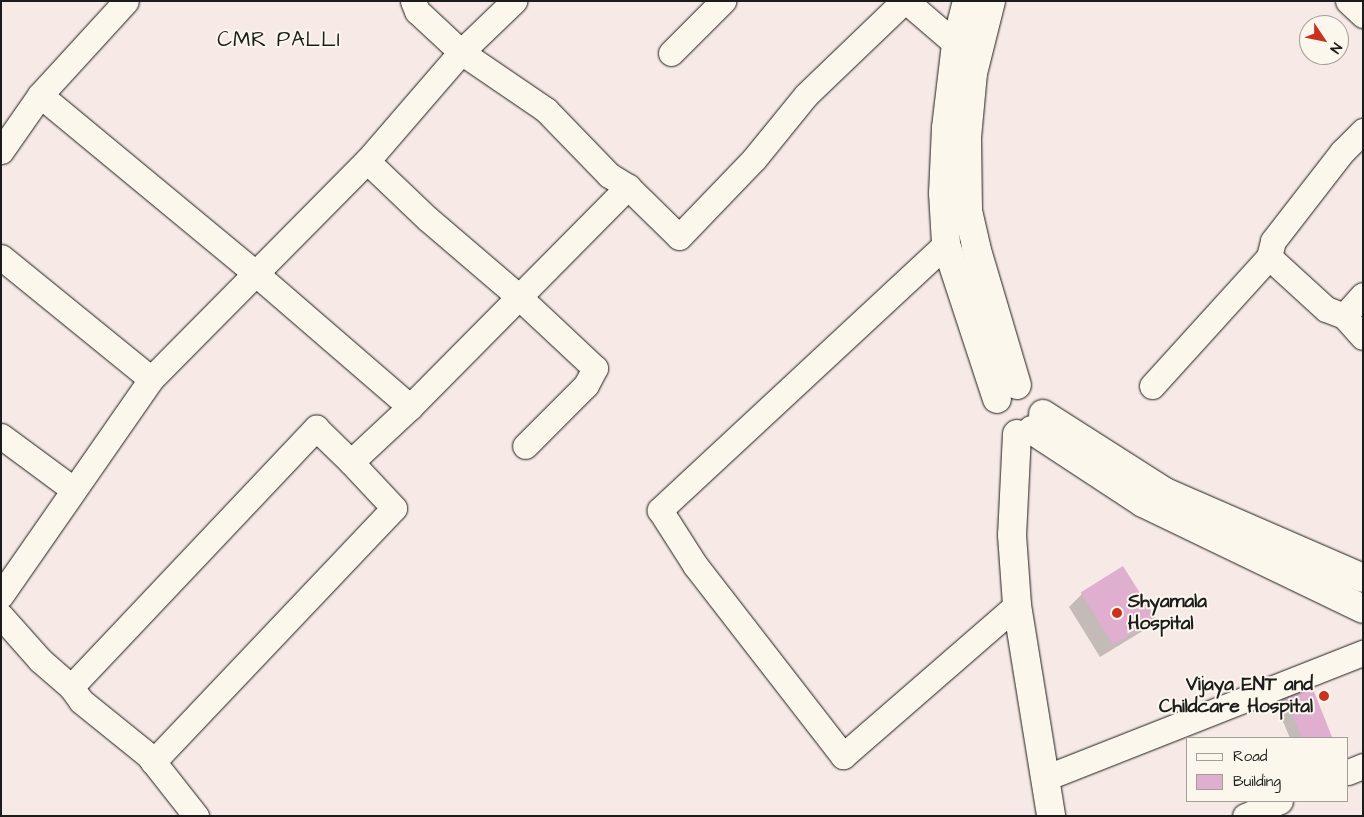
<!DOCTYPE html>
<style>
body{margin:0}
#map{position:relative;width:1364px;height:817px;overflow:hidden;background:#f6e9e6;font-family:"Architects Daughter",sans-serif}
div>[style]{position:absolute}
.shadow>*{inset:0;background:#0003}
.building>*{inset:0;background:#e0afcf;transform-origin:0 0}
.roads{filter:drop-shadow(0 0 1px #1c1c1c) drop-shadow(0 0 1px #1c1c1c)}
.minor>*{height:25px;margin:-12.5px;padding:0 12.5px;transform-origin:12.5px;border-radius:12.5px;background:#fbf7ec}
.secondary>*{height:28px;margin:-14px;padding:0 14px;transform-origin:14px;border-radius:14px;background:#fbf7ec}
.dots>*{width:14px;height:14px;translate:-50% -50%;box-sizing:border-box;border:2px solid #fbf7ec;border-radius:50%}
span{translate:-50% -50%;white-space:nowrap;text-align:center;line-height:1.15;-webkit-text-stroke:4px #fbf7ec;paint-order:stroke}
.poi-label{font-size:19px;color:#1c1c1c;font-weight:700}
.left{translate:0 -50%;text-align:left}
.right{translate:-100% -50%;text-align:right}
.quarter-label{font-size:21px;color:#1c1c1c;letter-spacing:1px}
.frame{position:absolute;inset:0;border:2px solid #1c1c1c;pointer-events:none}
.legend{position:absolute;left:1186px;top:737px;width:162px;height:65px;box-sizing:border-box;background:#fbf7ec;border:1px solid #a29f99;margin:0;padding:6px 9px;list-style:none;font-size:15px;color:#1c1c1c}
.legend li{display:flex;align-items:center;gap:10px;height:25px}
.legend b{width:25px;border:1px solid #a29f99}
.north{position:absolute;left:1299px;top:15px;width:50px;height:50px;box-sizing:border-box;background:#fbf7ec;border:1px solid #a29f99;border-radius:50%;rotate:124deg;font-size:14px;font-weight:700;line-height:20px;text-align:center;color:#1c1c1c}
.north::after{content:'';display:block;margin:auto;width:18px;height:22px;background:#c8321e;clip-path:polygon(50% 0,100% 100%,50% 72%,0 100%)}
</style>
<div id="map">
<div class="shadow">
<i style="clip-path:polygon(1082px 594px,1154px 618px,1141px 632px,1100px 657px,1069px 607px)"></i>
<i style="clip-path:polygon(1285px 696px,1331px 737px,1290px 738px,1276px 705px)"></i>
</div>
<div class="building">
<i style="left:1123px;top:566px;width:62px;height:50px;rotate:58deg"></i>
<i style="clip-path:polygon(1311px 684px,1332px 737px,1329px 738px,1302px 738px,1284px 695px)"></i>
</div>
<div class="roads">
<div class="minor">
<i style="left:413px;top:1px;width:11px;rotate:68deg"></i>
<i style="left:417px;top:11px;width:60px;rotate:43deg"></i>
<i style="left:461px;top:52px;width:103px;rotate:34.3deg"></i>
<i style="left:546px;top:110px;width:91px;rotate:45.9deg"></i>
<i style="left:609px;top:175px;width:22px;rotate:32deg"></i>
<i style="left:628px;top:187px;width:71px;rotate:44.4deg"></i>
<i style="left:679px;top:237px;width:108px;rotate:-46.1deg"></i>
<i style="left:754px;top:159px;width:82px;rotate:-50.9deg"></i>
<i style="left:806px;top:95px;width:136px;rotate:-43.8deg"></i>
<i style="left:906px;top:1px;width:66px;rotate:40.7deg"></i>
<i style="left:1348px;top:1px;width:21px;rotate:43deg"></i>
<i style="left:671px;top:53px;width:74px;rotate:-45deg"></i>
<i style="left:40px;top:95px;width:279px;rotate:39.6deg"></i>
<i style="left:255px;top:273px;width:205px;rotate:40.8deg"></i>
<i style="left:1px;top:151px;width:68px;rotate:-55.1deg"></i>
<i style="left:40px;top:95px;width:127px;rotate:-47.5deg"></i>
<i style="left:367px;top:161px;width:84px;rotate:43.6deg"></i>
<i style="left:428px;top:219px;width:120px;rotate:40.6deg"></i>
<i style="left:519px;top:297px;width:104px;rotate:43.1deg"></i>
<i style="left:595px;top:368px;width:19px;rotate:118deg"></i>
<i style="left:586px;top:385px;width:86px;rotate:135deg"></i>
<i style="left:946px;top:244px;width:391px;rotate:137.1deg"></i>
<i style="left:660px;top:510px;width:65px;rotate:57.5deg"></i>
<i style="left:695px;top:565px;width:242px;rotate:52.2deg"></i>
<i style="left:843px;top:756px;width:230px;rotate:-41deg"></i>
<i style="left:1px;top:257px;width:193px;rotate:39.1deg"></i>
<i style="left:1269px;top:257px;width:77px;rotate:42.4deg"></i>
<i style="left:1326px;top:309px;width:19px;rotate:21deg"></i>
<i style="left:1344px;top:316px;width:28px;rotate:48deg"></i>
<i style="left:1344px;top:316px;width:28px;rotate:-48deg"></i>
<i style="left:1152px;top:386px;width:174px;rotate:-47.8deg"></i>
<i style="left:1269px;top:257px;width:16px;rotate:-76deg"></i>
<i style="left:1273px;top:241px;width:113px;rotate:-52.2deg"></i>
<i style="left:1342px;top:152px;width:30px;rotate:-45deg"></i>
<i style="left:1px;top:436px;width:89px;rotate:36.4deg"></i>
<i style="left:1px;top:595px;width:263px;rotate:-55.2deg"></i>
<i style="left:151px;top:379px;width:307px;rotate:-45.3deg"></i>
<i style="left:367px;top:161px;width:144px;rotate:-49.2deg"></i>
<i style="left:461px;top:52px;width:74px;rotate:-43.9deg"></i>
<i style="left:1px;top:616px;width:59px;rotate:48.4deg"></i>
<i style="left:40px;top:660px;width:41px;rotate:41.1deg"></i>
<i style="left:71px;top:687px;width:17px;rotate:54deg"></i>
<i style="left:81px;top:701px;width:86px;rotate:38.9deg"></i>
<i style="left:148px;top:755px;width:78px;rotate:51.8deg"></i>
<i style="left:71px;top:687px;width:357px;rotate:-46.6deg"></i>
<i style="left:316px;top:428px;width:49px;rotate:44.2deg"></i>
<i style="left:351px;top:462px;width:81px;rotate:-43deg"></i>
<i style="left:410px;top:407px;width:310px;rotate:-45.3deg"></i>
<i style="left:153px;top:762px;width:350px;rotate:-46.5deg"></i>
<i style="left:394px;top:508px;width:63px;rotate:-133.1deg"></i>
<i style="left:1348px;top:772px;width:16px;rotate:-22deg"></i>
<i style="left:1045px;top:778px;width:342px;rotate:-21.5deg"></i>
<i style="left:1245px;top:816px;width:38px;rotate:-23deg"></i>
</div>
<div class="secondary">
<i style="left:967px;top:1px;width:44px;rotate:104.3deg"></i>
<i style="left:956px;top:44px;width:85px;rotate:96.8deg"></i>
<i style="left:946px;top:128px;width:65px;rotate:92.6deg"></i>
<i style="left:943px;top:193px;width:51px;rotate:86.6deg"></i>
<i style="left:946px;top:244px;width:163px;rotate:71.8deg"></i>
<i style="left:991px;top:1px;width:74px;rotate:104deg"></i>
<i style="left:973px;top:73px;width:65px;rotate:95.3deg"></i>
<i style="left:967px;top:138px;width:73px;rotate:89.2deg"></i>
<i style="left:968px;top:211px;width:37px;rotate:77deg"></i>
<i style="left:976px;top:247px;width:144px;rotate:73.5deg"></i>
<i style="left:1043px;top:414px;width:145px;rotate:32.6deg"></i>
<i style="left:1165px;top:492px;width:216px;rotate:23.5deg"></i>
<i style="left:1032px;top:430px;width:133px;rotate:33.3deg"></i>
<i style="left:1143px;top:503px;width:244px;rotate:25.7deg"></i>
<i style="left:1017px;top:434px;width:101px;rotate:92.8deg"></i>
<i style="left:1012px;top:535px;width:70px;rotate:85.9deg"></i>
<i style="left:1017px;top:605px;width:214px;rotate:80.8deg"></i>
</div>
</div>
<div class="dots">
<i style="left:1117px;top:613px;background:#c8321e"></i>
<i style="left:1324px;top:696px;background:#c8321e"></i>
</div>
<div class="poi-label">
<span class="left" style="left:1128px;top:613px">Shyamala<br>Hospital</span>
<span class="right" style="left:1313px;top:696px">Vijaya ENT and<br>Childcare Hospital</span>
</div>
<div class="quarter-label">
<span style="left:279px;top:40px">CMR PALLI</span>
</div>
<div class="frame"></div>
<ul class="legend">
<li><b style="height:6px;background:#fbf7ec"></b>Road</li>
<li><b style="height:14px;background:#e0afcf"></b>Building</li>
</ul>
<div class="north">N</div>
</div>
